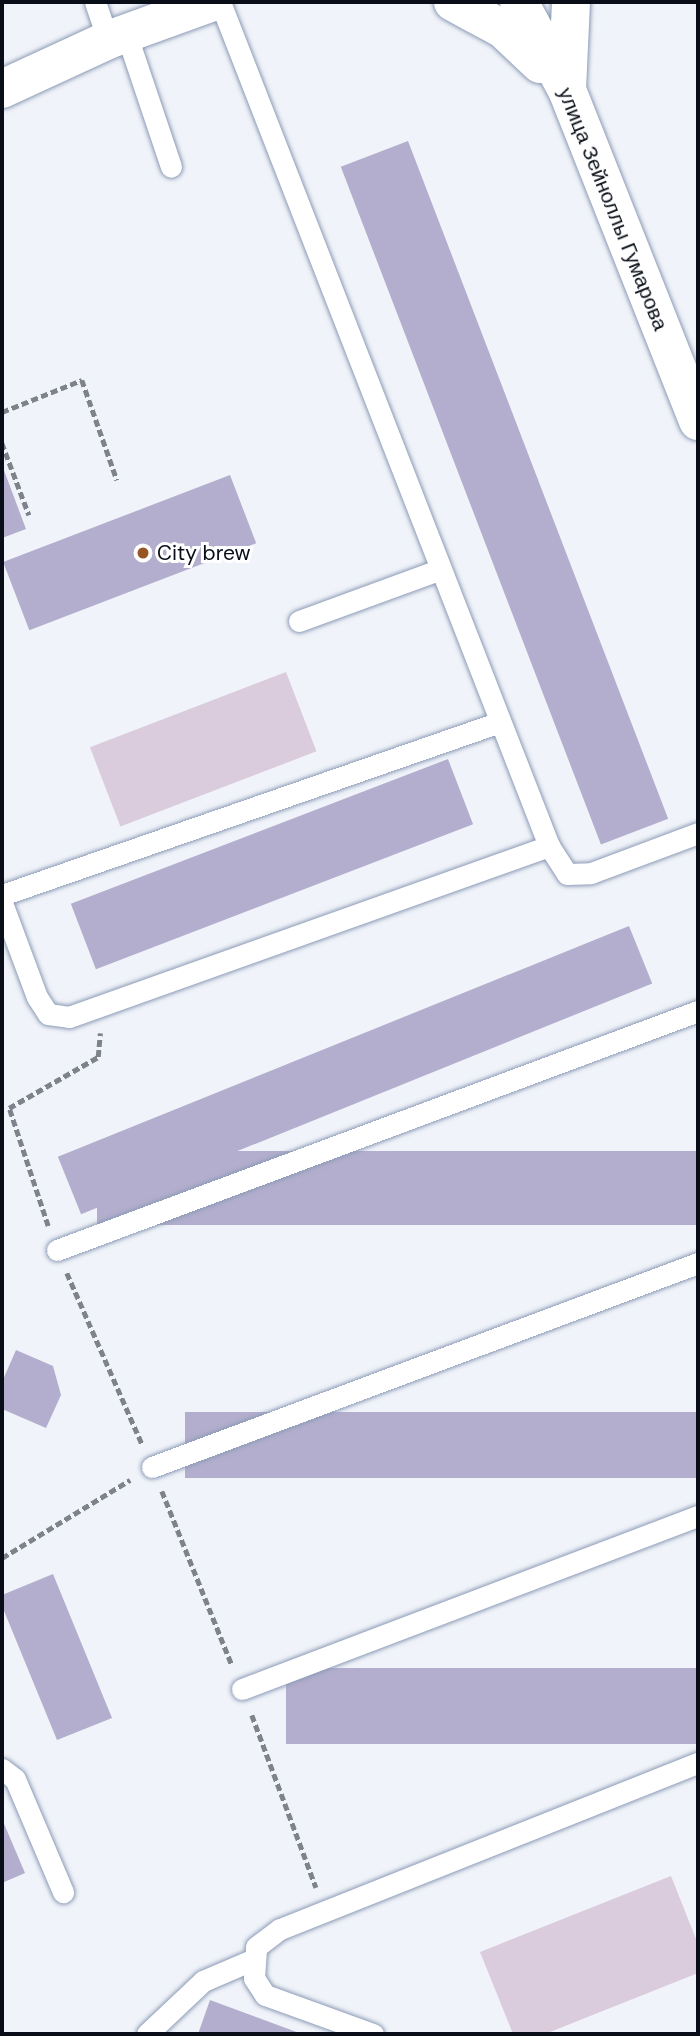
<!DOCTYPE html>
<meta charset="utf-8">
<style>
body{margin:0}
#map{position:relative;width:700px;height:2036px;overflow:hidden;background:#f0f3f9;font-family:"DM Sans",sans-serif}
div>[style]{position:absolute}
.green>*{inset:0;background:#daccdc;transform-origin:0 0}
.building>*{inset:0;background:#b3aecd;transform-origin:0 0}
.path>*{height:4.5px;margin-top:-2.25px;transform-origin:0;background:repeating-linear-gradient(90deg,#7e828a 0 7px,transparent 0 10.5px)}
.roads{filter:drop-shadow(0 0 2px #8c9bb6) drop-shadow(0 0 2px #8c9bb6)}
.service>*{height:21px;margin:-10.5px;padding:0 10.5px;transform-origin:10.5px;border-radius:10.5px;background:#fff}
.tertiary>*{height:38px;margin:-19px;padding:0 19px;transform-origin:19px;border-radius:19px;background:#fff}
.primary>*{height:38px;margin:-19px;padding:0 19px;transform-origin:19px;border-radius:19px;background:#fff}
.dots>*{width:19px;height:19px;translate:-50% -50%;box-sizing:border-box;border:4px solid #fff;border-radius:50%}
span{translate:-50% -50%;white-space:nowrap;text-align:center;line-height:1.15;-webkit-text-stroke:6px #fff;paint-order:stroke}
.street-label{font-size:21px;color:#080d17}
.poi-label{font-size:21px;color:#080d17}
.left{translate:0 -50%;text-align:left}
.frame{position:absolute;inset:0;border:4px solid #080d17;pointer-events:none}
</style>
<div id="map">
<div class="green">
<i style="left:286px;top:672px;width:85px;height:210px;rotate:69deg"></i>
<i style="clip-path:polygon(671px 1876px,698px 1944px,698px 1973px,545px 2034px,513px 2034px,480px 1952px)"></i>
</div>
<div class="building">
<i style="left:408px;top:141px;width:726px;height:72px;rotate:69deg"></i>
<i style="clip-path:polygon(2px 465px,26px 529px,2px 538px)"></i>
<i style="left:230px;top:475px;width:73px;height:243px;rotate:69deg"></i>
<i style="left:448px;top:759px;width:70px;height:404px;rotate:69deg"></i>
<i style="left:629px;top:926px;width:62px;height:616px;rotate:68deg"></i>
<i style="left:698px;top:1151px;width:74px;height:601px;rotate:90deg"></i>
<i style="clip-path:polygon(16px 1350px,53px 1366px,61px 1395px,46px 1428px,2px 1409px,2px 1382px)"></i>
<i style="left:698px;top:1412px;width:66px;height:513px;rotate:90deg"></i>
<i style="clip-path:polygon(53px 1574px,112px 1718px,57px 1740px,2px 1606px,2px 1595px)"></i>
<i style="left:698px;top:1668px;width:76px;height:412px;rotate:90deg"></i>
<i style="clip-path:polygon(2px 1819px,25px 1873px,2px 1883px)"></i>
<i style="clip-path:polygon(210px 2000px,302px 2034px,198px 2034px)"></i>
</div>
<div class="path">
<i style="left:2px;top:412px;width:86px;rotate:-21.8deg"></i>
<i style="left:82px;top:380px;width:106px;rotate:70.7deg"></i>
<i style="left:2px;top:443px;width:77px;rotate:69.4deg"></i>
<i style="left:48px;top:1226px;width:124px;rotate:-108.3deg"></i>
<i style="left:9px;top:1108px;width:103px;rotate:-29.8deg"></i>
<i style="left:98px;top:1057px;width:24px;rotate:-85deg"></i>
<i style="left:67px;top:1273px;width:187px;rotate:66.3deg"></i>
<i style="left:162px;top:1491px;width:188px;rotate:68.1deg"></i>
<i style="left:2px;top:1558px;width:150px;rotate:-31.4deg"></i>
<i style="left:252px;top:1715px;width:184px;rotate:69.6deg"></i>
</div>
<div class="roads">
<div class="service">
<i style="left:95px;top:2px;width:40px;rotate:71.1deg"></i>
<i style="left:220px;top:2px;width:906px;rotate:68.7deg"></i>
<i style="left:549px;top:846px;width:33px;rotate:57deg"></i>
<i style="left:567px;top:874px;width:24px;rotate:-2deg"></i>
<i style="left:591px;top:873px;width:114px;rotate:-20.5deg"></i>
<i style="left:126px;top:33px;width:141px;rotate:71.4deg"></i>
<i style="left:299px;top:621px;width:151px;rotate:-20.1deg"></i>
<i style="left:2px;top:895px;width:527px;rotate:-19.16deg"></i>
<i style="left:2px;top:903px;width:100px;rotate:69.6deg"></i>
<i style="left:37px;top:997px;width:20px;rotate:57deg"></i>
<i style="left:48px;top:1014px;width:21px;rotate:8deg"></i>
<i style="left:69px;top:1017px;width:510px;rotate:-19.61deg"></i>
<i style="left:57px;top:1250px;width:684px;rotate:-20.45deg"></i>
<i style="left:152px;top:1467px;width:583px;rotate:-20.49deg"></i>
<i style="left:242px;top:1689px;width:488px;rotate:-20.8deg"></i>
<i style="left:2px;top:1769px;width:16px;rotate:38deg"></i>
<i style="left:15px;top:1779px;width:123px;rotate:67deg"></i>
<i style="left:147px;top:2034px;width:77px;rotate:-43.4deg"></i>
<i style="left:203px;top:1981px;width:53px;rotate:-23.2deg"></i>
<i style="left:373px;top:2034px;width:115px;rotate:-160.1deg"></i>
<i style="left:265px;top:1995px;width:20px;rotate:-123deg"></i>
<i style="left:254px;top:1978px;width:31px;rotate:-86deg"></i>
<i style="left:256px;top:1947px;width:30px;rotate:-37deg"></i>
<i style="left:280px;top:1929px;width:450px;rotate:-21.7deg"></i>
</div>
<div class="tertiary">
<i style="left:2px;top:89px;width:117px;rotate:-24.8deg"></i>
<i style="left:108px;top:40px;width:112px;rotate:-19.9deg"></i>
</div>
<div class="primary">
<i style="left:453px;top:2px;width:57px;rotate:28.4deg"></i>
<i style="left:503px;top:29px;width:51px;rotate:43.4deg"></i>
<i style="left:519px;top:2px;width:100px;rotate:61.4deg"></i>
<i style="left:567px;top:90px;width:356px;rotate:68.4deg"></i>
<i style="left:567px;top:90px;width:88px;rotate:-87.4deg"></i>
</div>
</div>
<div class="dots">
<i style="left:143px;top:553px;background:#975425"></i>
</div>
<div class="street-label">
<span style="left:613px;top:209px;rotate:68deg">улица Зейноллы Гумарова</span>
</div>
<div class="poi-label">
<span class="left" style="left:157px;top:553px">City brew</span>
</div>
<div class="frame"></div>
</div>
